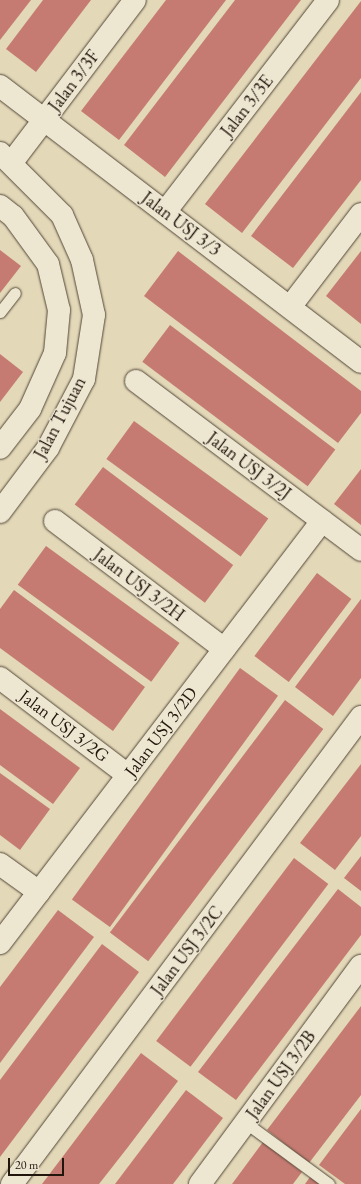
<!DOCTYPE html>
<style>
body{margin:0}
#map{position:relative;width:361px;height:1184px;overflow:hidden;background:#e3d8b8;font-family:"EB Garamond",serif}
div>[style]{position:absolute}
.building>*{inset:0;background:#c57b71;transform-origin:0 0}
.roads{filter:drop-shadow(0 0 1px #524637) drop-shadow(0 0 1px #524637)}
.service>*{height:11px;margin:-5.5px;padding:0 5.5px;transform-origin:5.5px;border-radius:5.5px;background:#ede6d1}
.minor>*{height:22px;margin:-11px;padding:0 11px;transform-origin:11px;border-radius:11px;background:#ede6d1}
.tertiary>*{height:22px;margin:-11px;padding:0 11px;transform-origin:11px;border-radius:11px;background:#ede6d1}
span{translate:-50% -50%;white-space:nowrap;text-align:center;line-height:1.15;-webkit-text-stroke:3px #ede6d1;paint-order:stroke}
.street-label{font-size:18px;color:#21150c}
.scale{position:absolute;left:8px;top:1158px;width:56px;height:18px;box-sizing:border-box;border:2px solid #21150c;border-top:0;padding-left:5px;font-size:12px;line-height:14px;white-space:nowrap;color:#21150c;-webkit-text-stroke:3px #ede6d1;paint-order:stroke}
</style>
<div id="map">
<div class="building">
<i style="clip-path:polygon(0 0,31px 0,0 40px)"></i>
<i style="clip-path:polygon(43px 0,91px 0,36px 72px,6px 49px)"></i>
<i style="clip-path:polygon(166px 0,226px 0,119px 140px,81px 111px)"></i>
<i style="clip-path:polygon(235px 0,301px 0,165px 177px,124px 145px)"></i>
<i style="clip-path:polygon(361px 1px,361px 78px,242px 233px,205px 204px)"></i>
<i style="clip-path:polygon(361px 92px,361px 180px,293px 268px,251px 236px)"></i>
<i style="clip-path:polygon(0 250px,21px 266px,0 293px)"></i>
<i style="clip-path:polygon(178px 251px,361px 391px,361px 413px,338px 443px,144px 296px)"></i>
<i style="clip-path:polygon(361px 251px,361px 324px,326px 296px)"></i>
<i style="left:170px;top:325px;width:207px;height:46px;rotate:37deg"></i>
<i style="clip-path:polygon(0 354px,23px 372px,0 402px)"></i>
<i style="left:134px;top:421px;width:166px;height:47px;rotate:36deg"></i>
<i style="left:103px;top:467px;width:163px;height:47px;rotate:37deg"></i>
<i style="clip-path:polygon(361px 469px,361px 525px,334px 504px)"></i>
<i style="left:46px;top:546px;width:165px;height:48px;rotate:36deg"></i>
<i style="left:317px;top:573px;width:43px;height:104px;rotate:37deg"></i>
<i style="clip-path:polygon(14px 590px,145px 687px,113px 731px,0 648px,0 609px)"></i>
<i style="clip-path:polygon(361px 599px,361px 678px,333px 716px,295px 687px)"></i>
<i style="left:240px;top:668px;width:47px;height:286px;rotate:36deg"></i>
<i style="left:285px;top:700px;width:48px;height:291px;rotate:37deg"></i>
<i style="clip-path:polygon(0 709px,80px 768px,53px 804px,0 765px)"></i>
<i style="clip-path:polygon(361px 764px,361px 836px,335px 870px,300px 843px)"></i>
<i style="clip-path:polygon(0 773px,50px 809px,20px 850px,0 835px)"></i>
<i style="clip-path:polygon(361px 856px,361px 891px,344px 878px)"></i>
<i style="left:294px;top:858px;width:43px;height:229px;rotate:37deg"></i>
<i style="clip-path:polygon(338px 889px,361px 907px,361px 935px,236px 1100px,198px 1072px)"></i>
<i style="clip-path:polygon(58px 910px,94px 937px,0 1063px,0 987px)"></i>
<i style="clip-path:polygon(102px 944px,139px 972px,0 1157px,0 1080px)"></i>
<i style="clip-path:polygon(361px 1006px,361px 1095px,309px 1163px,267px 1130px)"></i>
<i style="clip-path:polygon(141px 1053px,178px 1081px,128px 1147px,99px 1184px,42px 1184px)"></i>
<i style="clip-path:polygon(186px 1090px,223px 1118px,186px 1167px,173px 1184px,115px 1184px)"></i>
<i style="clip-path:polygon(361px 1109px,361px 1184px,345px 1184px,319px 1165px)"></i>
<i style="clip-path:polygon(263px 1142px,302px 1172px,293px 1184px,232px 1184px)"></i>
<i style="clip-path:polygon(310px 1177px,319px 1184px,305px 1184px)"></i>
</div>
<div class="roads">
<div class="service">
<i style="left:0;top:312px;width:24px;rotate:-52deg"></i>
<i style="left:246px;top:1123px;width:103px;rotate:36.3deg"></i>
</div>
<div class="minor">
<i style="left:0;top:86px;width:454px;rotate:37.4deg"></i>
<i style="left:12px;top:162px;width:203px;rotate:-52.8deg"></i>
<i style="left:0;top:206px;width:16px;rotate:38deg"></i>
<i style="left:13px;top:216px;width:59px;rotate:53.9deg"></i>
<i style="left:48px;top:264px;width:47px;rotate:76.6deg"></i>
<i style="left:59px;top:310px;width:43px;rotate:95.3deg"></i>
<i style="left:55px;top:353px;width:61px;rotate:114.1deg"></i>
<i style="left:30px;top:409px;width:49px;rotate:127.6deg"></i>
<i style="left:165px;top:212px;width:267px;rotate:-52.4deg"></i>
<i style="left:290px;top:307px;width:117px;rotate:-52.6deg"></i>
<i style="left:136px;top:381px;width:281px;rotate:36.9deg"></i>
<i style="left:55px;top:521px;width:212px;rotate:37.1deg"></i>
<i style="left:0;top:678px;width:161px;rotate:37.2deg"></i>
<i style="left:0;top:864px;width:48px;rotate:35.7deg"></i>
<i style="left:0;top:943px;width:531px;rotate:-52.66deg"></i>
<i style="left:12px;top:1184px;width:583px;rotate:-53.23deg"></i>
<i style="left:200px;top:1184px;width:271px;rotate:-53.6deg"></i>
</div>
<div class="tertiary">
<i style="left:0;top:153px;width:88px;rotate:45deg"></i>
<i style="left:62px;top:215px;width:49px;rotate:66deg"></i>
<i style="left:82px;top:260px;width:56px;rotate:77.7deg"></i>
<i style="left:94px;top:315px;width:65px;rotate:98.9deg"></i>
<i style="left:84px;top:379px;width:78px;rotate:117.6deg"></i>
<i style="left:48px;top:448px;width:80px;rotate:126.9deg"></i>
</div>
</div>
<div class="street-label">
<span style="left:74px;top:81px;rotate:-53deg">Jalan 3/3F</span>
<span style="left:247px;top:106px;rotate:-52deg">Jalan 3/3E</span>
<span style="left:181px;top:224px;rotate:37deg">Jalan USJ 3/3</span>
<span style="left:60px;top:418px;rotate:-62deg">Jalan Tujuan</span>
<span style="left:249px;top:466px;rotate:37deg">Jalan USJ 3/2J</span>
<span style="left:139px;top:585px;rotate:37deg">Jalan USJ 3/2H</span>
<span style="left:64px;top:726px;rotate:37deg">Jalan USJ 3/2G</span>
<span style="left:161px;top:732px;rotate:-53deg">Jalan USJ 3/2D</span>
<span style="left:187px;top:951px;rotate:-53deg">Jalan USJ 3/2C</span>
<span style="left:281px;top:1075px;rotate:-54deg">Jalan USJ 3/2B</span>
</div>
<div class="scale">20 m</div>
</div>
